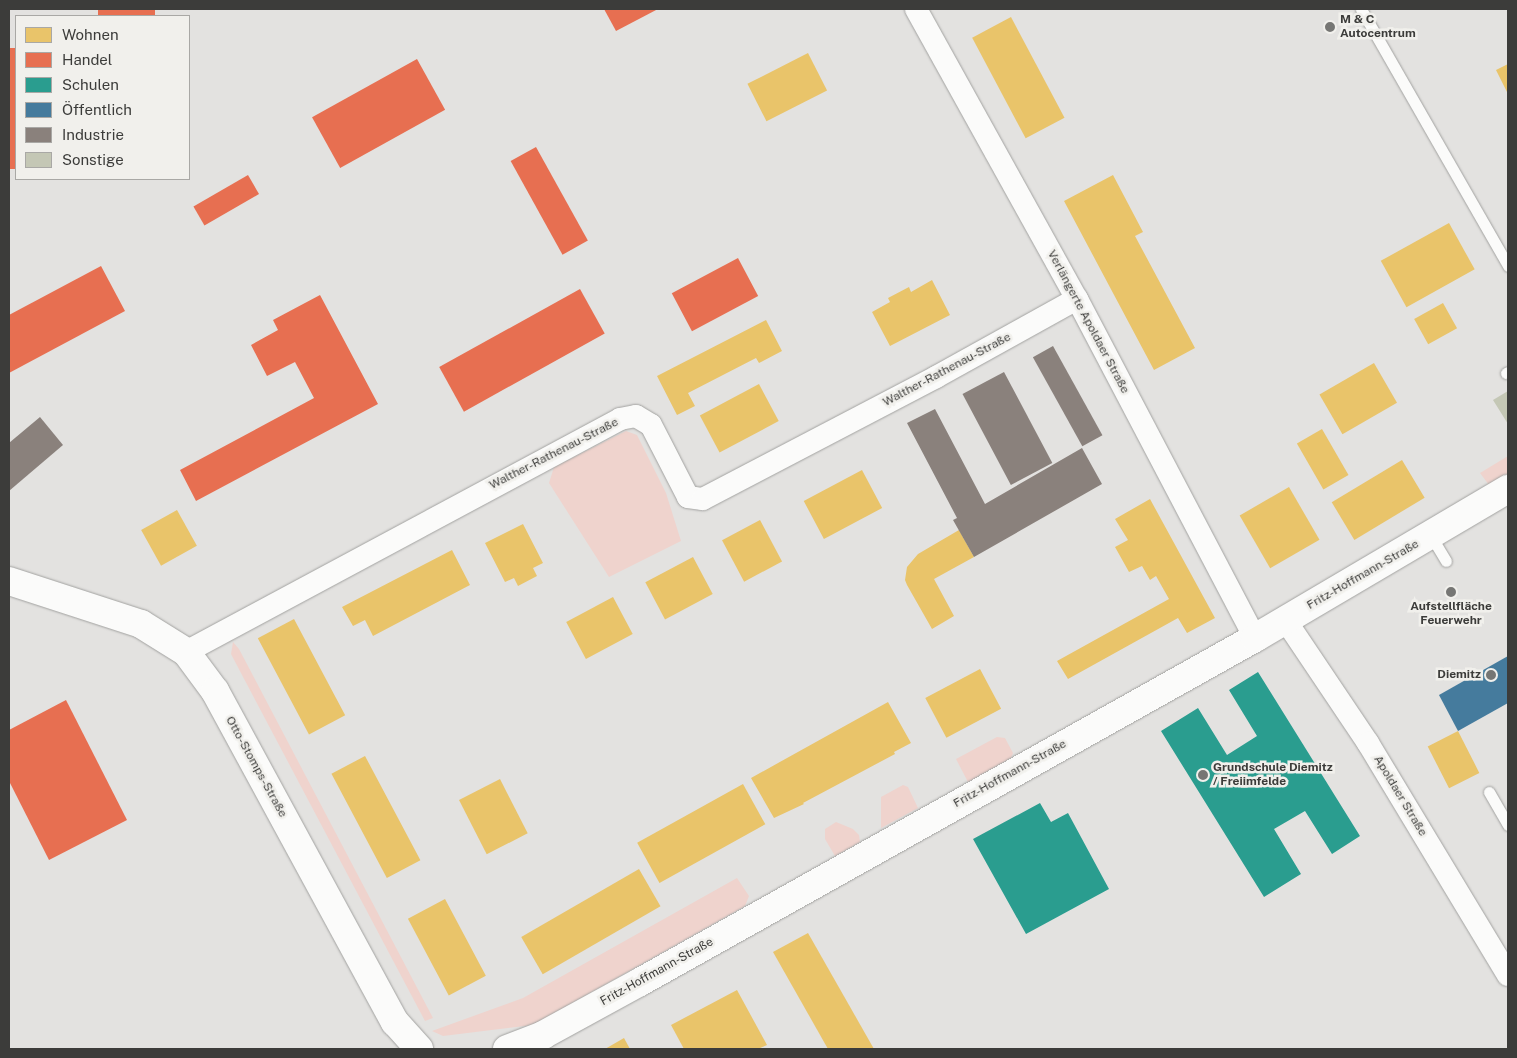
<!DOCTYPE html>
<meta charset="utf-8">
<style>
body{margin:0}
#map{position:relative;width:1517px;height:1058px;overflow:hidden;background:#e3e2e0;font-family:"Public Sans",sans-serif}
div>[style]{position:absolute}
.green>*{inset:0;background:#efd3cd}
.homes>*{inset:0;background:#e9c46a;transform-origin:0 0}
.shops>*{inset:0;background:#e76f51;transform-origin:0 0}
.schools>*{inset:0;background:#2a9d8f}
.public>*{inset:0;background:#457b9d}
.industry>*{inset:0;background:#8a817c;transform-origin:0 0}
.building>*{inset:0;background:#c4c7b5}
.roads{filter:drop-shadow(0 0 1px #a2a2a0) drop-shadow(0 0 1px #a2a2a0)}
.lane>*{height:11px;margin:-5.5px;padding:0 5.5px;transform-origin:5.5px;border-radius:5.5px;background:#fbfbfa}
.street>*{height:22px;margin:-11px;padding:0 11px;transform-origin:11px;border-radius:11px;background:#fbfbfa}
.secondary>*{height:28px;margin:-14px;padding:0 14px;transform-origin:14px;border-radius:14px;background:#fbfbfa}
.dots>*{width:14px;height:14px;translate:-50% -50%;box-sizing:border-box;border:2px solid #f1f0ec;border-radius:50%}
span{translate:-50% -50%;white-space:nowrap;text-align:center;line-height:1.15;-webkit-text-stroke:5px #f1f0ec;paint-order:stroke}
.poi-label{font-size:12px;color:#3c3c3a;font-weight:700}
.left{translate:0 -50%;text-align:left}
.right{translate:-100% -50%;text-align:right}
.street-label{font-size:12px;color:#3c3c3a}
.frame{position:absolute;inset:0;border:10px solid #3c3c3a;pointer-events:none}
.legend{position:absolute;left:15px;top:15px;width:175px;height:165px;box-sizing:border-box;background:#f1f0ec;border:1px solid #a9a8a5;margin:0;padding:6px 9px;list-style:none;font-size:15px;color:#3c3c3a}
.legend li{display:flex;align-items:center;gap:10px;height:25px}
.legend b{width:25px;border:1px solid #a9a8a5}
</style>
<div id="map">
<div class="green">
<i style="clip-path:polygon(626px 431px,637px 435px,666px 493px,681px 541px,609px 577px,549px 483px,554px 467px)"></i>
<i style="clip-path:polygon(1508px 456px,1508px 474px,1489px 485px,1480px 473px)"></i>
<i style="clip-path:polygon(233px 642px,239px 649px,433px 1018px,425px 1021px,242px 675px,231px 654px)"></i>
<i style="clip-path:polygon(997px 737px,1005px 738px,1013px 753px,1011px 758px,968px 782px,956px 759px)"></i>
<i style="clip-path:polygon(903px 785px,908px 787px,918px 808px,881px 828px,881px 797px)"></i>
<i style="clip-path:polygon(836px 822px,853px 829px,859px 835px,860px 842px,835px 856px,825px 839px,825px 829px)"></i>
<i style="clip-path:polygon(737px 878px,749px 896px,745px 906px,533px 1025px,443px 1036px,432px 1031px,523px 998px)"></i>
</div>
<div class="homes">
<i style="left:1011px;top:17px;width:114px;height:44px;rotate:62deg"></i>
<i style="left:808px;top:53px;width:42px;height:68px;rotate:63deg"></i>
<i style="clip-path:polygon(1508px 64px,1508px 94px,1496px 70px)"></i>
<i style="clip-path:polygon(1113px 175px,1143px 232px,1135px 236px,1195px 348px,1154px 370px,1064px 201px)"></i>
<i style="left:1449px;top:223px;width:53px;height:78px;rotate:61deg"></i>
<i style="clip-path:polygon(932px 280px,950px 315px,890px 346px,872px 312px,890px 302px,888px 298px,909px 287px,911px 292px)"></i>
<i style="left:1443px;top:303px;width:29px;height:33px;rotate:61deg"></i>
<i style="clip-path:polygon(766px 320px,782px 351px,759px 363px,756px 358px,688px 393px,695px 406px,677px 415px,657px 376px)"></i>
<i style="left:1374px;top:363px;width:46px;height:63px;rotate:60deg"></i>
<i style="left:759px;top:384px;width:42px;height:67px;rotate:62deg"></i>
<i style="left:1322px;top:429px;width:53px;height:29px;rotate:60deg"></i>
<i style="left:1402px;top:460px;width:44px;height:82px;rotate:59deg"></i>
<i style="left:862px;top:470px;width:43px;height:66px;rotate:62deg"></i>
<i style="left:1289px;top:487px;width:61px;height:57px;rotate:60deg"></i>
<i style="clip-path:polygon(1150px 499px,1215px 618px,1187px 633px,1178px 618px,1068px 679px,1057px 661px,1169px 599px,1156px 576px,1150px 580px,1142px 566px,1129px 572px,1115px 547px,1128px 540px,1115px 519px)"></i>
<i style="left:177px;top:510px;width:41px;height:41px;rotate:61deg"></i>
<i style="left:760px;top:520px;width:47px;height:43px;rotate:62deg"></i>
<i style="clip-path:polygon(523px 524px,543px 563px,533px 568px,537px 576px,518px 586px,514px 578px,505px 582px,485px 543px)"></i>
<i style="clip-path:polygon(959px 530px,974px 557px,934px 579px,954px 616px,932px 629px,907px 585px,905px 580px,907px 567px,918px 554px)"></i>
<i style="clip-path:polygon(452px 550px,470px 585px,373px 636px,365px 620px,353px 626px,342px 607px)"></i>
<i style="left:693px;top:557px;width:42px;height:54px;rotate:62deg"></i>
<i style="left:613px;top:597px;width:42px;height:53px;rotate:62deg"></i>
<i style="left:294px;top:619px;width:109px;height:41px;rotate:62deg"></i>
<i style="left:980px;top:669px;width:45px;height:62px;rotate:62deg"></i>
<i style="clip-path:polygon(888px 702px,911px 743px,894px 752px,895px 754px,803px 803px,804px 804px,774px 818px,751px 778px)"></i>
<i style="left:1458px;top:731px;width:47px;height:34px;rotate:63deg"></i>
<i style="left:365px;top:756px;width:118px;height:38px;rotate:62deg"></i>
<i style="left:500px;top:779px;width:61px;height:46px;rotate:63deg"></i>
<i style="left:743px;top:784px;width:46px;height:121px;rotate:61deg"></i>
<i style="left:639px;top:869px;width:43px;height:136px;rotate:60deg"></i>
<i style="left:445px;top:899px;width:87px;height:42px;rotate:62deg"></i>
<i style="clip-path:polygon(808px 933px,874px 1049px,828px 1049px,773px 952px)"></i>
<i style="clip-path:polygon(737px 990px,767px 1045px,758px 1049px,684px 1049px,671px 1025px)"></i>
<i style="clip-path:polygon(624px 1038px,630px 1049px,605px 1049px)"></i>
</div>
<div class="shops">
<i style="left:98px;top:9px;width:57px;height:8px"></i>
<i style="clip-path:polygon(604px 9px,658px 9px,616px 31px)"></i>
<i style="left:16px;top:48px;width:121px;height:8px;rotate:90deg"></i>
<i style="left:417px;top:59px;width:58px;height:120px;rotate:61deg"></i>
<i style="left:536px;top:147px;width:107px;height:29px;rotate:61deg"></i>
<i style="left:248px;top:175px;width:22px;height:63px;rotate:60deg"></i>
<i style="left:738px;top:258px;width:43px;height:75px;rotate:62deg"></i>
<i style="clip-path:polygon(101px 266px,125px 311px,9px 373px,9px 315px)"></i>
<i style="left:580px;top:289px;width:51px;height:161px;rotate:61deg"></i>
<i style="clip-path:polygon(320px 295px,378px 404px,196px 501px,180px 470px,314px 398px,295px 362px,267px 376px,251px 345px,278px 330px,273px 320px)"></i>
<i style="clip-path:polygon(66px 700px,127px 820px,49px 860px,9px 781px,9px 730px)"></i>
</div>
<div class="schools">
<i style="clip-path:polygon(1258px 672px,1360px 836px,1332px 854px,1305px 811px,1274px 829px,1301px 874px,1264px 897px,1161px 731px,1198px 708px,1227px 755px,1257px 736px,1229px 690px)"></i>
<i style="clip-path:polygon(1040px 803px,1051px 822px,1068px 813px,1109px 889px,1026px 934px,973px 839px)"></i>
</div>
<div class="public">
<i style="clip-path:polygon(1508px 656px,1508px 703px,1458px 731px,1439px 695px)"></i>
</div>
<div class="industry">
<i style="left:1053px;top:346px;width:102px;height:23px;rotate:61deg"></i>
<i style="left:1004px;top:372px;width:103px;height:47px;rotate:62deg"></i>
<i style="clip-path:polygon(935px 409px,985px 504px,1082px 448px,1102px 484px,974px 557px,953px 520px,957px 518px,907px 423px)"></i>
<i style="clip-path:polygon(40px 417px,63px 445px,9px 491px,9px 443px)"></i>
</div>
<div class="building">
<i style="clip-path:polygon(1508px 391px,1508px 424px,1493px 400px)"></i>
</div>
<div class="roads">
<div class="lane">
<i style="left:1361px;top:9px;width:296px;rotate:60.2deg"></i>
<i style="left:1506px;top:373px;width:2px;rotate:-27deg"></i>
<i style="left:1431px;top:536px;width:29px;rotate:59deg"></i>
<i style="left:1489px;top:792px;width:38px;rotate:60deg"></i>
</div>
<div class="street">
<i style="left:916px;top:9px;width:332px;rotate:61deg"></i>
<i style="left:1077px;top:299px;width:383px;rotate:62.3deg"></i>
<i style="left:1286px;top:621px;width:147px;rotate:56.1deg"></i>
<i style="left:1368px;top:743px;width:271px;rotate:58.9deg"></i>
<i style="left:186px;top:652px;width:493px;rotate:-28.2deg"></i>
<i style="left:620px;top:419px;width:16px;rotate:-11deg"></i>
<i style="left:636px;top:416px;width:17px;rotate:31deg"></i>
<i style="left:651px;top:425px;width:81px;rotate:62.8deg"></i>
<i style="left:688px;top:497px;width:15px;rotate:8deg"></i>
<i style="left:703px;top:499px;width:263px;rotate:-27.6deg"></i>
<i style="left:936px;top:377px;width:161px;rotate:-29deg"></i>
</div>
<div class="secondary">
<i style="left:9px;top:581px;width:139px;rotate:18deg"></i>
<i style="left:141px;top:624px;width:53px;rotate:31.9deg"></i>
<i style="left:186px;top:652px;width:49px;rotate:53.4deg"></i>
<i style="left:215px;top:691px;width:377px;rotate:61.5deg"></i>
<i style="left:395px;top:1022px;width:36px;rotate:48deg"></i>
<i style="left:507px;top:1049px;width:39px;rotate:-21deg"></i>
<i style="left:543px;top:1035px;width:111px;rotate:-28.7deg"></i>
<i style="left:640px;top:982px;width:705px;rotate:-29.22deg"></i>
<i style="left:1255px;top:638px;width:294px;rotate:-30.5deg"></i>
</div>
</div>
<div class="dots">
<i style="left:1330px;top:27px;background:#767674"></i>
<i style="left:1451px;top:592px;background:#767674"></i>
<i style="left:1491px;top:675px;background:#767674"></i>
<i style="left:1203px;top:775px;background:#767674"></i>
</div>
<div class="poi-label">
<span class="left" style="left:1340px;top:27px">M &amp; C<br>Autocentrum</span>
<span style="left:1451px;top:614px">Aufstellfläche<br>Feuerwehr</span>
<span class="right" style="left:1481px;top:675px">Diemitz</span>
<span class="left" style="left:1213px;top:775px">Grundschule Diemitz<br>/ Freiimfelde</span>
</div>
<div class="street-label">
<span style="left:1088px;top:322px;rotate:62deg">Verlängerte Apoldaer Straße</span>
<span style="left:947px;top:370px;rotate:-28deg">Walther-Rathenau-Straße</span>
<span style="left:554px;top:454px;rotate:-27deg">Walther-Rathenau-Straße</span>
<span style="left:1363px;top:575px;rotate:-30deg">Fritz-Hoffmann-Straße</span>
<span style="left:256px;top:767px;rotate:61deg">Otto-Stomps-Straße</span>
<span style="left:1010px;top:774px;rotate:-29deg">Fritz-Hoffmann-Straße</span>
<span style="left:1400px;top:796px;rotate:59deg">Apoldaer Straße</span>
<span style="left:657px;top:972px;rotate:-29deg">Fritz-Hoffmann-Straße</span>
</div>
<div class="frame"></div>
<ul class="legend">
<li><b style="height:14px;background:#e9c46a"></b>Wohnen</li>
<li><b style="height:14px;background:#e76f51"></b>Handel</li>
<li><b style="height:14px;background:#2a9d8f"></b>Schulen</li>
<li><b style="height:14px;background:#457b9d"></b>Öffentlich</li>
<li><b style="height:14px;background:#8a817c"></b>Industrie</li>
<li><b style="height:14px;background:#c4c7b5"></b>Sonstige</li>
</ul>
</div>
